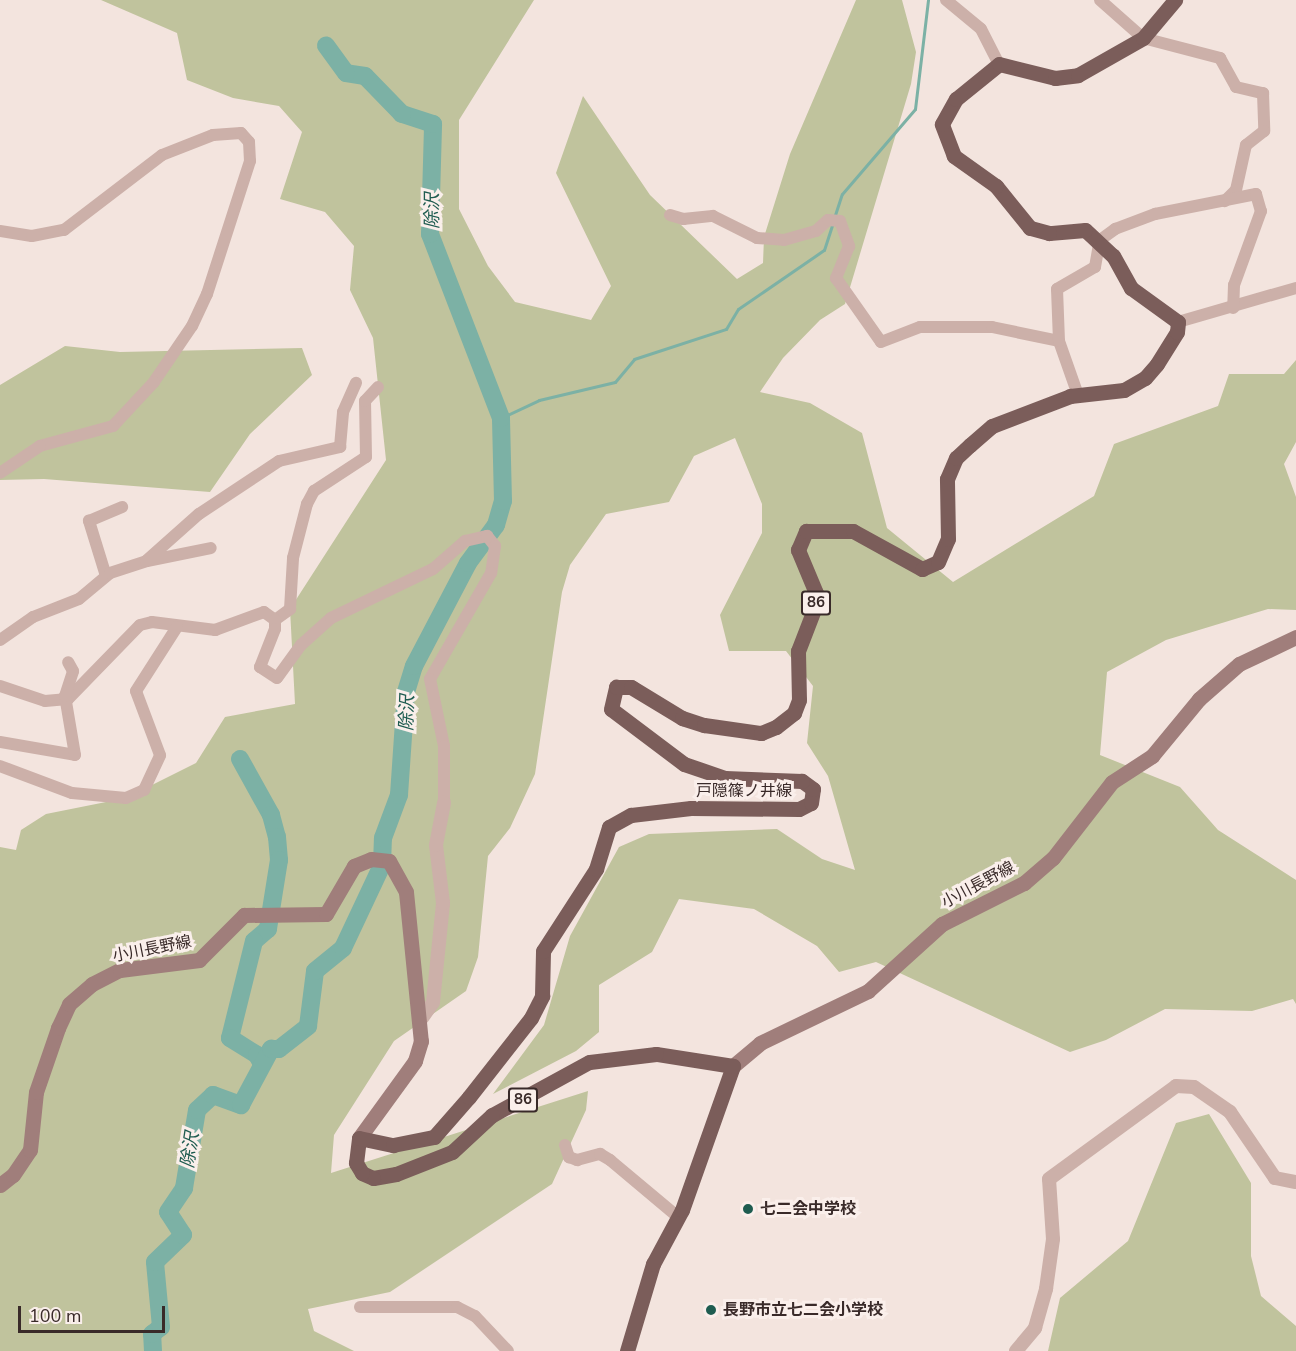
<!DOCTYPE html>
<meta charset="utf-8">
<style>
body{margin:0}
#map{position:relative;width:1296px;height:1351px;overflow:hidden;background:#f3e4de;font-family:"Nunito Sans","Noto Sans JP",sans-serif}
div>[style]{position:absolute}
.green>*{inset:0;background:#c0c39d}
.stream>*{height:3px;margin:-1.5px;padding:0 1.5px;transform-origin:1.5px;border-radius:1.5px;background:#7cb1a5}
.river>*{height:18px;margin:-9px;padding:0 9px;transform-origin:9px;border-radius:9px;background:#7cb1a5}
.minor>*{height:12px;margin:-6px;padding:0 6px;transform-origin:6px;border-radius:6px;background:#ccb0a9}
.tertiary>*{height:14px;margin:-7px;padding:0 7px;transform-origin:7px;border-radius:7px;background:#ccb0a9}
.secondary>*{height:15px;margin:-7.5px;padding:0 7.5px;transform-origin:7.5px;border-radius:7.5px;background:#a07e7b}
.primary>*{height:15px;margin:-7.5px;padding:0 7.5px;transform-origin:7.5px;border-radius:7.5px;background:#7b5d5a}
.dots>*{width:16px;height:16px;translate:-50% -50%;box-sizing:border-box;border:3px solid #faefeb;border-radius:50%}
span{translate:-50% -50%;white-space:nowrap;text-align:center;line-height:1.15;-webkit-text-stroke:6px #faefeb;paint-order:stroke}
.shield-label span{padding:2px 4px;background:#faefeb;border:2px solid;border-radius:4px;-webkit-text-stroke-width:0}
.shield-label{font-size:15px;color:#392a29;font-weight:700}
.street-label{font-size:16px;color:#392a29}
.poi-label{font-size:16px;color:#392a29;font-weight:700}
.left{translate:0 -50%;text-align:left}
.water-label{font-size:18px;color:#1e5c50;font-style:italic}
.scale{position:absolute;left:18px;top:1306px;width:147px;height:27px;box-sizing:border-box;border:3px solid #392a29;border-top:0;padding-left:8px;font-size:18px;line-height:21px;white-space:nowrap;color:#392a29;-webkit-text-stroke:4px #faefeb;paint-order:stroke}
</style>
<div id="map">
<div class="green">
<i style="clip-path:polygon(101px 0,534px 0,459px 120px,459px 209px,488px 266px,515px 302px,591px 320px,611px 286px,556px 173px,583px 96px,650px 195px,737px 279px,763px 263px,764px 237px,790px 154px,856px 0,902px 0,916px 52px,911px 84px,845px 304px,820px 320px,783px 358px,760px 392px,810px 403px,862px 433px,887px 528px,953px 582px,1094px 496px,1114px 444px,1218px 406px,1229px 374px,1284px 374px,1296px 360px,1296px 442px,1284px 464px,1296px 497px,1296px 610px,1268px 609px,1166px 640px,1107px 672px,1100px 755px,1180px 787px,1218px 830px,1296px 880px,1296px 1004px,1293px 999px,1252px 1011px,1165px 1009px,1106px 1040px,1070px 1052px,876px 962px,839px 972px,817px 946px,754px 909px,679px 899px,652px 952px,599px 985px,599px 1032px,576px 1051px,493px 1094px,544px 1025px,570px 936px,619px 847px,649px 834px,777px 829px,822px 859px,855px 870px,828px 776px,807px 743px,813px 686px,786px 651px,729px 651px,720px 615px,762px 533px,762px 504px,735px 438px,694px 456px,669px 502px,606px 514px,570px 565px,562px 592px,535px 774px,510px 828px,488px 856px,478px 957px,466px 991px,394px 1041px,334px 1135px,331px 1173px,588px 1091px,586px 1110px,552px 1184px,390px 1292px,308px 1309px,314px 1331px,354px 1351px,0 1351px,0 847px,16px 850px,21px 830px,46px 814px,126px 798px,196px 763px,225px 717px,295px 704px,290px 609px,386px 460px,373px 338px,350px 290px,354px 246px,325px 212px,280px 199px,302px 132px,279px 106px,233px 98px,187px 80px,177px 33px)"></i>
<i style="clip-path:polygon(65px 346px,120px 352px,302px 348px,312px 375px,250px 434px,210px 492px,44px 479px,0 480px,0 385px)"></i>
<i style="clip-path:polygon(1209px 1114px,1251px 1183px,1251px 1256px,1261px 1296px,1296px 1326px,1296px 1351px,1048px 1351px,1060px 1298px,1128px 1241px,1176px 1123px)"></i>
</div>
<div class="stream">
<i style="left:834px;top:218px;width:25px;rotate:-72deg"></i>
<i style="left:842px;top:194px;width:112px;rotate:-49.3deg"></i>
<i style="left:915px;top:109px;width:110px;rotate:-83.2deg"></i>
<i style="left:501px;top:418px;width:42px;rotate:-25.3deg"></i>
<i style="left:539px;top:400px;width:78px;rotate:-13.3deg"></i>
<i style="left:615px;top:382px;width:30px;rotate:-50deg"></i>
<i style="left:634px;top:359px;width:97px;rotate:-18.1deg"></i>
<i style="left:726px;top:329px;width:23px;rotate:-59deg"></i>
<i style="left:738px;top:309px;width:104px;rotate:-34.5deg"></i>
<i style="left:824px;top:250px;width:26px;rotate:-72deg"></i>
</div>
<div class="river">
<i style="left:240px;top:759px;width:64px;rotate:61deg"></i>
<i style="left:271px;top:815px;width:23px;rotate:75deg"></i>
<i style="left:277px;top:837px;width:23px;rotate:85deg"></i>
<i style="left:279px;top:860px;width:70px;rotate:99.1deg"></i>
<i style="left:268px;top:929px;width:18px;rotate:139deg"></i>
<i style="left:254px;top:941px;width:100px;rotate:103.9deg"></i>
<i style="left:230px;top:1038px;width:32px;rotate:32deg"></i>
<i style="left:257px;top:1055px;width:10px;rotate:61deg"></i>
<i style="left:153px;top:1351px;width:17px;rotate:-93deg"></i>
<i style="left:152px;top:1334px;width:11px;rotate:-38deg"></i>
<i style="left:161px;top:1327px;width:65px;rotate:-95.3deg"></i>
<i style="left:155px;top:1262px;width:39px;rotate:-44deg"></i>
<i style="left:183px;top:1235px;width:27px;rotate:-123deg"></i>
<i style="left:168px;top:1212px;width:29px;rotate:-56deg"></i>
<i style="left:184px;top:1188px;width:79px;rotate:-80.5deg"></i>
<i style="left:197px;top:1110px;width:22px;rotate:-43deg"></i>
<i style="left:213px;top:1095px;width:30px;rotate:20deg"></i>
<i style="left:241px;top:1105px;width:64px;rotate:-61.8deg"></i>
<i style="left:271px;top:1049px;width:8px"></i>
<i style="left:279px;top:1049px;width:37px;rotate:-38deg"></i>
<i style="left:308px;top:1026px;width:55px;rotate:-82.7deg"></i>
<i style="left:315px;top:971px;width:36px;rotate:-39deg"></i>
<i style="left:343px;top:948px;width:92px;rotate:-64.8deg"></i>
<i style="left:382px;top:865px;width:27px;rotate:-88deg"></i>
<i style="left:383px;top:838px;width:46px;rotate:-69.6deg"></i>
<i style="left:399px;top:795px;width:103px;rotate:-86.1deg"></i>
<i style="left:406px;top:692px;width:27px;rotate:-73deg"></i>
<i style="left:414px;top:666px;width:116px;rotate:-62.3deg"></i>
<i style="left:468px;top:563px;width:47px;rotate:-53.6deg"></i>
<i style="left:496px;top:525px;width:25px;rotate:-74deg"></i>
<i style="left:503px;top:501px;width:83px;rotate:-91.4deg"></i>
<i style="left:501px;top:418px;width:197px;rotate:-111.1deg"></i>
<i style="left:430px;top:234px;width:110px;rotate:-88.4deg"></i>
<i style="left:433px;top:124px;width:33px;rotate:-162deg"></i>
<i style="left:402px;top:114px;width:53px;rotate:-134.2deg"></i>
<i style="left:365px;top:76px;width:19px;rotate:-171deg"></i>
<i style="left:346px;top:73px;width:34px;rotate:-126deg"></i>
</div>
<div class="minor">
<i style="left:946px;top:0;width:45px;rotate:39.6deg"></i>
<i style="left:981px;top:29px;width:39px;rotate:63deg"></i>
<i style="left:1100px;top:0;width:57px;rotate:41.5deg"></i>
<i style="left:1143px;top:38px;width:80px;rotate:14.6deg"></i>
<i style="left:1220px;top:58px;width:33px;rotate:61deg"></i>
<i style="left:1236px;top:87px;width:28px;rotate:13deg"></i>
<i style="left:1263px;top:93px;width:38px;rotate:88deg"></i>
<i style="left:1264px;top:131px;width:23px;rotate:142deg"></i>
<i style="left:1246px;top:145px;width:46px;rotate:102.5deg"></i>
<i style="left:1236px;top:190px;width:16px;rotate:135deg"></i>
<i style="left:670px;top:215px;width:14px;rotate:17deg"></i>
<i style="left:683px;top:219px;width:30px;rotate:-6deg"></i>
<i style="left:713px;top:216px;width:49px;rotate:26.6deg"></i>
<i style="left:757px;top:238px;width:27px;rotate:4deg"></i>
<i style="left:784px;top:240px;width:33px;rotate:-16deg"></i>
<i style="left:816px;top:231px;width:16px;rotate:-43deg"></i>
<i style="left:828px;top:220px;width:12px;rotate:5deg"></i>
<i style="left:840px;top:221px;width:27px;rotate:70deg"></i>
<i style="left:849px;top:246px;width:35px;rotate:112deg"></i>
<i style="left:836px;top:278px;width:78px;rotate:54.9deg"></i>
<i style="left:881px;top:342px;width:42px;rotate:-21deg"></i>
<i style="left:920px;top:327px;width:72px"></i>
<i style="left:992px;top:327px;width:68px;rotate:11.8deg"></i>
<i style="left:0;top:231px;width:32px;rotate:9deg"></i>
<i style="left:32px;top:236px;width:33px;rotate:-11deg"></i>
<i style="left:64px;top:230px;width:123px;rotate:-37.4deg"></i>
<i style="left:162px;top:155px;width:55px;rotate:-21.4deg"></i>
<i style="left:213px;top:135px;width:28px;rotate:-4deg"></i>
<i style="left:241px;top:133px;width:12px;rotate:48deg"></i>
<i style="left:249px;top:142px;width:19px;rotate:87deg"></i>
<i style="left:250px;top:161px;width:140px;rotate:107.9deg"></i>
<i style="left:207px;top:294px;width:35px;rotate:115deg"></i>
<i style="left:192px;top:326px;width:68px;rotate:124.2deg"></i>
<i style="left:154px;top:382px;width:60px;rotate:133deg"></i>
<i style="left:113px;top:426px;width:76px;rotate:164.7deg"></i>
<i style="left:40px;top:446px;width:48px;rotate:146deg"></i>
<i style="left:1178px;top:322px;width:123px;rotate:-16.1deg"></i>
<i style="left:1078px;top:395px;width:57px;rotate:-109.4deg"></i>
<i style="left:1059px;top:341px;width:52px;rotate:-92.2deg"></i>
<i style="left:1057px;top:289px;width:44px;rotate:-30.1deg"></i>
<i style="left:1095px;top:267px;width:27px;rotate:-80deg"></i>
<i style="left:1100px;top:240px;width:19px;rotate:-36deg"></i>
<i style="left:1115px;top:229px;width:43px;rotate:-20.6deg"></i>
<i style="left:1155px;top:214px;width:103px;rotate:-11.2deg"></i>
<i style="left:1256px;top:194px;width:18px;rotate:74deg"></i>
<i style="left:1261px;top:211px;width:79px;rotate:110deg"></i>
<i style="left:1234px;top:285px;width:23px;rotate:92deg"></i>
<i style="left:147px;top:561px;width:65px;rotate:-11.5deg"></i>
<i style="left:106px;top:576px;width:58px;rotate:-107.2deg"></i>
<i style="left:89px;top:521px;width:36px;rotate:-23deg"></i>
<i style="left:275px;top:620px;width:19px;rotate:-36deg"></i>
<i style="left:290px;top:609px;width:51px;rotate:-86.6deg"></i>
<i style="left:293px;top:558px;width:56px;rotate:-75.5deg"></i>
<i style="left:307px;top:504px;width:15px;rotate:-62deg"></i>
<i style="left:314px;top:491px;width:62px;rotate:-33.2deg"></i>
<i style="left:366px;top:457px;width:56px;rotate:-91deg"></i>
<i style="left:365px;top:401px;width:19px;rotate:-47deg"></i>
<i style="left:0;top:640px;width:40px;rotate:-34.9deg"></i>
<i style="left:33px;top:617px;width:49px;rotate:-21.4deg"></i>
<i style="left:79px;top:599px;width:40px;rotate:-40deg"></i>
<i style="left:110px;top:573px;width:38px;rotate:-18deg"></i>
<i style="left:146px;top:561px;width:71px;rotate:-41.6deg"></i>
<i style="left:199px;top:514px;width:96px;rotate:-33.5deg"></i>
<i style="left:279px;top:461px;width:63px;rotate:-12.9deg"></i>
<i style="left:340px;top:447px;width:35px;rotate:-85deg"></i>
<i style="left:343px;top:412px;width:32px;rotate:-66deg"></i>
<i style="left:0;top:686px;width:47px;rotate:18.4deg"></i>
<i style="left:45px;top:701px;width:23px;rotate:-5deg"></i>
<i style="left:68px;top:699px;width:103px;rotate:-45.8deg"></i>
<i style="left:140px;top:625px;width:12px;rotate:-14deg"></i>
<i style="left:152px;top:622px;width:64px;rotate:7.2deg"></i>
<i style="left:215px;top:630px;width:52px;rotate:-20.2deg"></i>
<i style="left:264px;top:612px;width:14px;rotate:36deg"></i>
<i style="left:275px;top:620px;width:9px;rotate:90deg"></i>
<i style="left:275px;top:629px;width:41px;rotate:111.5deg"></i>
<i style="left:260px;top:667px;width:20px;rotate:33deg"></i>
<i style="left:277px;top:678px;width:41px;rotate:-54deg"></i>
<i style="left:301px;top:645px;width:40px;rotate:-42deg"></i>
<i style="left:331px;top:618px;width:113px;rotate:-25.7deg"></i>
<i style="left:433px;top:569px;width:43px;rotate:-41.2deg"></i>
<i style="left:465px;top:541px;width:23px;rotate:-13deg"></i>
<i style="left:487px;top:536px;width:13px;rotate:51deg"></i>
<i style="left:495px;top:546px;width:27px;rotate:98deg"></i>
<i style="left:491px;top:573px;width:122px;rotate:119.9deg"></i>
<i style="left:430px;top:679px;width:68px;rotate:78.2deg"></i>
<i style="left:444px;top:746px;width:57px;rotate:90deg"></i>
<i style="left:0;top:742px;width:76px;rotate:9.8deg"></i>
<i style="left:75px;top:755px;width:60px;rotate:-99.6deg"></i>
<i style="left:65px;top:696px;width:26px;rotate:-72deg"></i>
<i style="left:73px;top:671px;width:10px;rotate:-119deg"></i>
<i style="left:0;top:766px;width:77px;rotate:20.6deg"></i>
<i style="left:72px;top:793px;width:54px;rotate:5.3deg"></i>
<i style="left:126px;top:798px;width:20px;rotate:-24deg"></i>
<i style="left:144px;top:790px;width:38px;rotate:-65deg"></i>
<i style="left:160px;top:755px;width:68px;rotate:-110.6deg"></i>
<i style="left:136px;top:691px;width:76px;rotate:-57.4deg"></i>
<i style="left:565px;top:1145px;width:13px;rotate:72deg"></i>
<i style="left:569px;top:1157px;width:9px;rotate:21deg"></i>
<i style="left:577px;top:1160px;width:24px;rotate:-15deg"></i>
<i style="left:600px;top:1154px;width:12px;rotate:31deg"></i>
<i style="left:610px;top:1160px;width:89px;rotate:40deg"></i>
<i style="left:360px;top:1307px;width:97px"></i>
<i style="left:457px;top:1307px;width:20px;rotate:27deg"></i>
<i style="left:475px;top:1316px;width:48px;rotate:46.7deg"></i>
</div>
<div class="tertiary">
<i style="left:422px;top:1018px;width:19px;rotate:-55deg"></i>
<i style="left:433px;top:1002px;width:100px;rotate:-84.2deg"></i>
<i style="left:443px;top:903px;width:58px;rotate:-96.9deg"></i>
<i style="left:436px;top:845px;width:43px;rotate:-79.2deg"></i>
<i style="left:1016px;top:1351px;width:30px;rotate:-50deg"></i>
<i style="left:1035px;top:1328px;width:41px;rotate:-74.2deg"></i>
<i style="left:1046px;top:1289px;width:50px;rotate:-82deg"></i>
<i style="left:1053px;top:1239px;width:60px;rotate:-93.8deg"></i>
<i style="left:1049px;top:1179px;width:157px;rotate:-36.2deg"></i>
<i style="left:1176px;top:1086px;width:18px;rotate:3deg"></i>
<i style="left:1194px;top:1087px;width:44px;rotate:34.8deg"></i>
<i style="left:1230px;top:1112px;width:80px;rotate:55.7deg"></i>
<i style="left:1275px;top:1178px;width:21px;rotate:11deg"></i>
</div>
<div class="secondary">
<i style="left:733px;top:1066px;width:35px;rotate:-40deg"></i>
<i style="left:760px;top:1043px;width:120px;rotate:-25.7deg"></i>
<i style="left:868px;top:991px;width:100px;rotate:-42.2deg"></i>
<i style="left:942px;top:924px;width:92px;rotate:-26.6deg"></i>
<i style="left:1024px;top:883px;width:38px;rotate:-41deg"></i>
<i style="left:1053px;top:858px;width:96px;rotate:-52.2deg"></i>
<i style="left:1112px;top:782px;width:48px;rotate:-33deg"></i>
<i style="left:1152px;top:756px;width:74px;rotate:-50.5deg"></i>
<i style="left:1199px;top:699px;width:53px;rotate:-41.2deg"></i>
<i style="left:1239px;top:664px;width:63px;rotate:-25.3deg"></i>
<i style="left:0;top:1185px;width:16px;rotate:-38deg"></i>
<i style="left:13px;top:1175px;width:30px;rotate:-56deg"></i>
<i style="left:30px;top:1150px;width:58px;rotate:-84.1deg"></i>
<i style="left:36px;top:1092px;width:68px;rotate:-71deg"></i>
<i style="left:58px;top:1028px;width:26px;rotate:-65deg"></i>
<i style="left:69px;top:1004px;width:30px;rotate:-41deg"></i>
<i style="left:92px;top:984px;width:31px;rotate:-27deg"></i>
<i style="left:120px;top:970px;width:80px;rotate:-7.2deg"></i>
<i style="left:199px;top:960px;width:64px;rotate:-45deg"></i>
<i style="left:244px;top:915px;width:82px;rotate:-0.7deg"></i>
<i style="left:326px;top:914px;width:56px;rotate:-59.7deg"></i>
<i style="left:354px;top:866px;width:18px;rotate:-22deg"></i>
<i style="left:371px;top:859px;width:18px;rotate:6deg"></i>
<i style="left:389px;top:861px;width:35px;rotate:61deg"></i>
<i style="left:406px;top:892px;width:150px;rotate:84.3deg"></i>
<i style="left:421px;top:1041px;width:21px;rotate:107deg"></i>
<i style="left:415px;top:1061px;width:95px;rotate:126deg"></i>
</div>
<div class="primary">
<i style="left:627px;top:1351px;width:91px;rotate:-73.4deg"></i>
<i style="left:653px;top:1264px;width:61px;rotate:-61.8deg"></i>
<i style="left:682px;top:1210px;width:153px;rotate:-70.5deg"></i>
<i style="left:733px;top:1066px;width:78px;rotate:-171.1deg"></i>
<i style="left:656px;top:1054px;width:67px;rotate:173.2deg"></i>
<i style="left:589px;top:1062px;width:111px;rotate:151.3deg"></i>
<i style="left:492px;top:1115px;width:54px;rotate:137.2deg"></i>
<i style="left:452px;top:1152px;width:60px;rotate:158.6deg"></i>
<i style="left:396px;top:1174px;width:23px;rotate:170deg"></i>
<i style="left:373px;top:1178px;width:12px;rotate:-156deg"></i>
<i style="left:362px;top:1173px;width:12px;rotate:-121deg"></i>
<i style="left:356px;top:1163px;width:25px;rotate:-83deg"></i>
<i style="left:359px;top:1138px;width:35px;rotate:12deg"></i>
<i style="left:393px;top:1145px;width:42px;rotate:-11deg"></i>
<i style="left:434px;top:1137px;width:53px;rotate:-48.8deg"></i>
<i style="left:469px;top:1097px;width:100px;rotate:-51.9deg"></i>
<i style="left:531px;top:1018px;width:25px;rotate:-63deg"></i>
<i style="left:542px;top:996px;width:45px;rotate:-88.7deg"></i>
<i style="left:543px;top:951px;width:98px;rotate:-57.1deg"></i>
<i style="left:596px;top:869px;width:44px;rotate:-72.8deg"></i>
<i style="left:609px;top:827px;width:25px;rotate:-29deg"></i>
<i style="left:631px;top:815px;width:60px;rotate:-6.7deg"></i>
<i style="left:691px;top:808px;width:108px;rotate:0.5deg"></i>
<i style="left:799px;top:809px;width:13px;rotate:-27deg"></i>
<i style="left:811px;top:803px;width:14px;rotate:-82deg"></i>
<i style="left:813px;top:789px;width:14px;rotate:-144deg"></i>
<i style="left:802px;top:781px;width:77px;rotate:-177.8deg"></i>
<i style="left:725px;top:778px;width:43px;rotate:-161.1deg"></i>
<i style="left:684px;top:764px;width:91px;rotate:-143deg"></i>
<i style="left:611px;top:709px;width:23px;rotate:-77deg"></i>
<i style="left:616px;top:687px;width:15px"></i>
<i style="left:631px;top:687px;width:60px;rotate:31.3deg"></i>
<i style="left:682px;top:718px;width:23px;rotate:18deg"></i>
<i style="left:704px;top:725px;width:58px;rotate:8deg"></i>
<i style="left:761px;top:733px;width:16px;rotate:-22deg"></i>
<i style="left:776px;top:727px;width:23px;rotate:-38deg"></i>
<i style="left:794px;top:713px;width:14px;rotate:-69deg"></i>
<i style="left:799px;top:700px;width:49px;rotate:-91.2deg"></i>
<i style="left:798px;top:651px;width:47px;rotate:-68.9deg"></i>
<i style="left:815px;top:607px;width:14px;rotate:-86deg"></i>
<i style="left:816px;top:593px;width:47px;rotate:-112.7deg"></i>
<i style="left:798px;top:550px;width:21px;rotate:-67deg"></i>
<i style="left:806px;top:531px;width:47px"></i>
<i style="left:853px;top:531px;width:79px;rotate:28.8deg"></i>
<i style="left:922px;top:569px;width:17px;rotate:-24deg"></i>
<i style="left:938px;top:562px;width:25px;rotate:-67deg"></i>
<i style="left:948px;top:539px;width:60px;rotate:-91deg"></i>
<i style="left:947px;top:479px;width:23px;rotate:-67deg"></i>
<i style="left:956px;top:458px;width:19px;rotate:-43deg"></i>
<i style="left:970px;top:445px;width:29px;rotate:-41deg"></i>
<i style="left:992px;top:426px;width:84px;rotate:-21deg"></i>
<i style="left:1070px;top:396px;width:54px;rotate:-6.3deg"></i>
<i style="left:1124px;top:390px;width:24px;rotate:-30deg"></i>
<i style="left:1145px;top:378px;width:18px;rotate:-49deg"></i>
<i style="left:1157px;top:364px;width:38px;rotate:-58deg"></i>
<i style="left:1177px;top:332px;width:10px;rotate:-84deg"></i>
<i style="left:1178px;top:322px;width:58px;rotate:-144.1deg"></i>
<i style="left:1131px;top:288px;width:37px;rotate:-119deg"></i>
<i style="left:1113px;top:256px;width:38px;rotate:-137deg"></i>
<i style="left:1085px;top:230px;width:36px;rotate:175deg"></i>
<i style="left:1049px;top:233px;width:20px;rotate:-165deg"></i>
<i style="left:1030px;top:228px;width:54px;rotate:-129deg"></i>
<i style="left:996px;top:186px;width:52px;rotate:-144.5deg"></i>
<i style="left:954px;top:156px;width:34px;rotate:-111deg"></i>
<i style="left:942px;top:124px;width:29px;rotate:-61deg"></i>
<i style="left:956px;top:99px;width:55px;rotate:-39.1deg"></i>
<i style="left:999px;top:64px;width:58px;rotate:14deg"></i>
<i style="left:1055px;top:78px;width:23px;rotate:-7deg"></i>
<i style="left:1078px;top:75px;width:75px;rotate:-29.6deg"></i>
<i style="left:1143px;top:38px;width:50px;rotate:-49.9deg"></i>
</div>
<div class="dots">
<i style="left:748px;top:1209px;background:#1e5c50"></i>
<i style="left:711px;top:1310px;background:#1e5c50"></i>
</div>
<div class="shield-label">
<span style="left:816px;top:603px">86</span>
<span style="left:523px;top:1100px">86</span>
</div>
<div class="street-label">
<span style="left:744px;top:791px">戸隠篠ノ井線</span>
<span style="left:978px;top:885px;rotate:-28deg">小川長野線</span>
<span style="left:152px;top:949px;rotate:-11deg">小川長野線</span>
</div>
<div class="poi-label">
<span class="left" style="left:760px;top:1209px">七二会中学校</span>
<span class="left" style="left:723px;top:1310px">長野市立七二会小学校</span>
</div>
<div class="water-label">
<span style="left:432px;top:211px;rotate:-90deg">除沢</span>
<span style="left:407px;top:713px;rotate:-88deg">除沢</span>
<span style="left:190px;top:1150px;rotate:-81deg">除沢</span>
</div>
<div class="scale">100 m</div>
</div>
